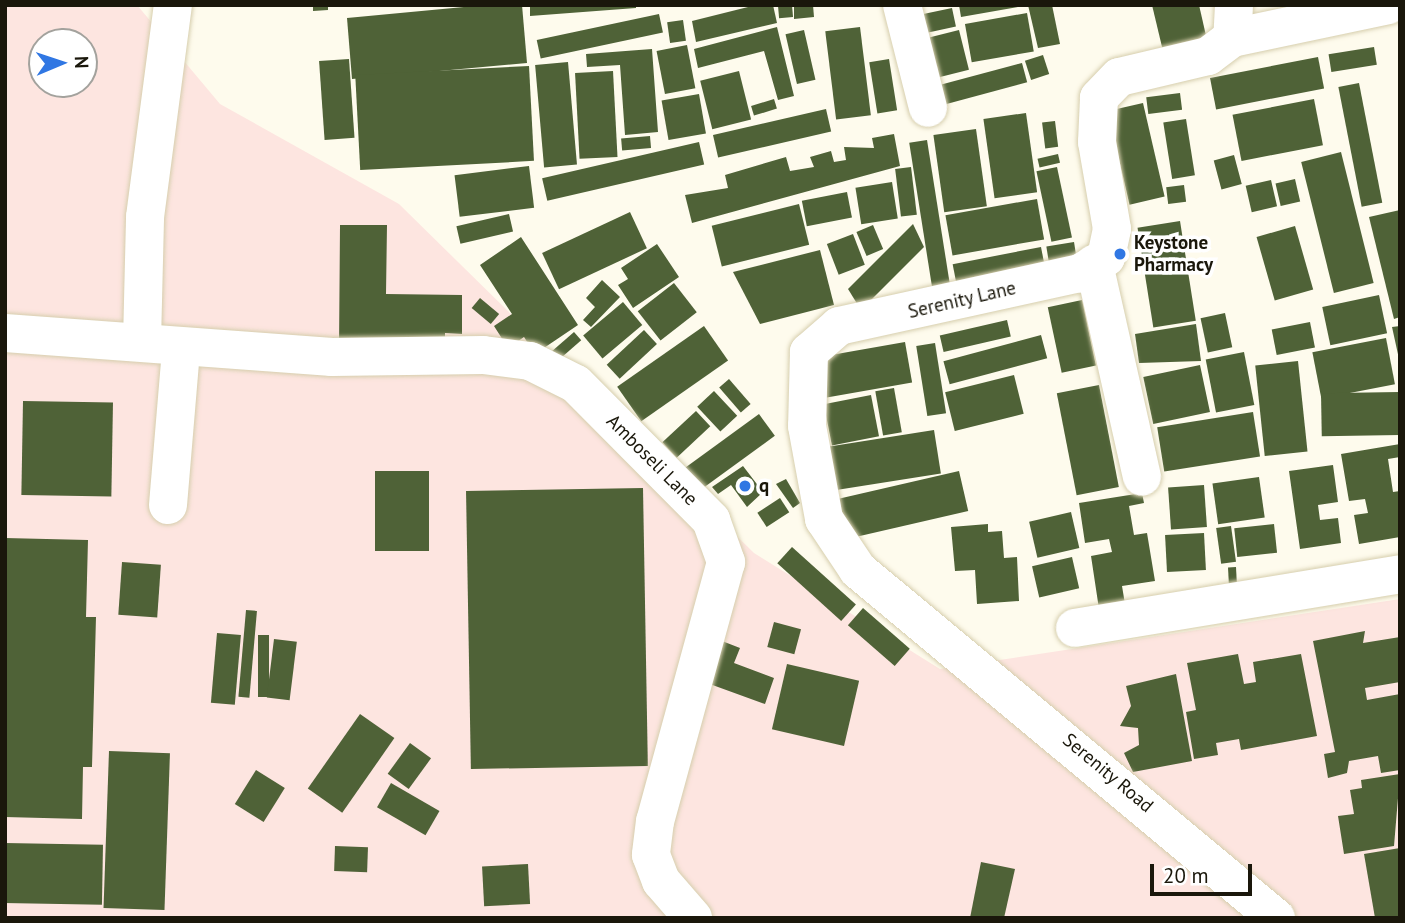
<!DOCTYPE html>
<style>
body{margin:0}
#map{position:relative;width:1405px;height:923px;overflow:hidden;background:#fefbed;font-family:"PT Sans",sans-serif}
div>[style]{position:absolute}
.green>*{inset:0;background:#fde5e0}
.building>*{inset:0;background:#4f6237;transform-origin:0 0}
.roads{filter:drop-shadow(0 0 2px #d6cead) drop-shadow(0 0 2px #d6cead)}
.minor>*{height:38px;margin:-19px;padding:0 19px;transform-origin:19px;border-radius:19px;background:#fff}
.dots>*{width:19px;height:19px;translate:-50% -50%;box-sizing:border-box;border:4px solid #fff;border-radius:50%}
span{translate:-50% -50%;white-space:nowrap;text-align:center;line-height:1.15;-webkit-text-stroke:7px #fff;paint-order:stroke}
.poi-label{font-size:19px;color:#1a170b;font-weight:700}
.left{translate:0 -50%;text-align:left}
.street-label{font-size:19px;color:#1a170b}
.frame{position:absolute;inset:0;border:7px solid #1a170b;pointer-events:none}
.north{position:absolute;left:28px;top:28px;width:70px;height:70px;box-sizing:border-box;background:#fff;border:2px solid #a3a29d;border-radius:50%;rotate:88deg;font-size:19px;font-weight:700;line-height:28px;text-align:center;color:#1a170b}
.north::after{content:'';display:block;margin:auto;width:24px;height:32px;background:#3077e3;clip-path:polygon(50% 0,100% 100%,50% 72%,0 100%)}
.scale{position:absolute;left:1150px;top:864px;width:102px;height:32px;box-sizing:border-box;border:4px solid #1a170b;border-top:0;padding-left:9px;font-size:21px;line-height:24px;white-space:nowrap;color:#1a170b;-webkit-text-stroke:5px #fff;paint-order:stroke}
</style>
<div id="map">
<div class="green">
<i style="clip-path:polygon(evenodd,5px 5px,137px 5px,220px 104px,399px 204px,754px 553px,940px 669px,1400px 599px,1400px 918px,5px 918px,5px 5px,42px 42px,84px 42px,84px 84px,42px 84px,42px 42px)"></i>
</div>
<div class="building">
<i style="clip-path:polygon(313px 5px,328px 5px,328px 10px,313px 11px)"></i>
<i style="clip-path:polygon(485px 5px,522px 5px,527px 63px,352px 79px,347px 18px)"></i>
<i style="clip-path:polygon(530px 5px,636px 5px,636px 8px,530px 16px)"></i>
<i style="clip-path:polygon(756px 5px,773px 5px,777px 23px,696px 42px,692px 21px)"></i>
<i style="left:792px;top:5px;width:12px;height:14px;rotate:85deg"></i>
<i style="clip-path:polygon(794px 5px,813px 5px,814px 17px,794px 19px)"></i>
<i style="clip-path:polygon(959px 5px,1018px 5px,1018px 7px,961px 17px)"></i>
<i style="clip-path:polygon(1028px 5px,1052px 5px,1060px 44px,1038px 48px)"></i>
<i style="clip-path:polygon(1152px 5px,1199px 5px,1207px 40px,1163px 51px)"></i>
<i style="left:952px;top:8px;width:19px;height:40px;rotate:78deg"></i>
<i style="left:1027px;top:13px;width:39px;height:63px;rotate:80deg"></i>
<i style="left:659px;top:14px;width:19px;height:125px;rotate:78deg"></i>
<i style="left:683px;top:20px;width:21px;height:16px;rotate:82deg"></i>
<i style="clip-path:polygon(777px 27px,794px 96px,778px 100px,764px 51px,698px 68px,694px 49px)"></i>
<i style="left:860px;top:27px;width:89px;height:35px;rotate:83deg"></i>
<i style="left:804px;top:30px;width:51px;height:19px;rotate:77deg"></i>
<i style="left:959px;top:30px;width:41px;height:42px;rotate:76deg"></i>
<i style="left:687px;top:45px;width:44px;height:31px;rotate:79deg"></i>
<i style="left:1374px;top:47px;width:18px;height:46px;rotate:81deg"></i>
<i style="clip-path:polygon(652px 49px,658px 132px,625px 135px,620px 65px,587px 67px,586px 54px)"></i>
<i style="left:1043px;top:55px;width:20px;height:19px;rotate:72deg"></i>
<i style="left:1318px;top:57px;width:32px;height:110px;rotate:79deg"></i>
<i style="left:349px;top:59px;width:79px;height:30px;rotate:86deg"></i>
<i style="left:889px;top:59px;width:52px;height:20px;rotate:81deg"></i>
<i style="left:568px;top:62px;width:103px;height:33px;rotate:85deg"></i>
<i style="left:1022px;top:63px;width:20px;height:94px;rotate:75deg"></i>
<i style="left:529px;top:66px;width:95px;height:174px;rotate:87deg"></i>
<i style="left:613px;top:71px;width:86px;height:38px;rotate:87deg"></i>
<i style="left:739px;top:71px;width:50px;height:40px;rotate:76deg"></i>
<i style="left:1359px;top:83px;width:122px;height:21px;rotate:79deg"></i>
<i style="left:1180px;top:93px;width:17px;height:34px;rotate:83deg"></i>
<i style="left:699px;top:94px;width:40px;height:38px;rotate:80deg"></i>
<i style="left:774px;top:99px;width:10px;height:24px;rotate:73deg"></i>
<i style="left:1314px;top:99px;width:47px;height:83px;rotate:79deg"></i>
<i style="left:1143px;top:103px;width:96px;height:36px;rotate:77deg"></i>
<i style="left:826px;top:109px;width:23px;height:116px;rotate:77deg"></i>
<i style="left:1026px;top:113px;width:80px;height:43px;rotate:82deg"></i>
<i style="left:1186px;top:119px;width:57px;height:23px;rotate:81deg"></i>
<i style="left:1055px;top:121px;width:26px;height:13px;rotate:83deg"></i>
<i style="left:976px;top:129px;width:78px;height:43px;rotate:82deg"></i>
<i style="clip-path:polygon(894px 134px,900px 166px,692px 223px,685px 195px,728px 188px,725px 175px,786px 157px,790px 171px,814px 167px,810px 157px,831px 151px,834px 162px,846px 160px,844px 147px,874px 148px,872px 138px)"></i>
<i style="left:650px;top:136px;width:12px;height:29px;rotate:85deg"></i>
<i style="left:927px;top:140px;width:147px;height:18px;rotate:81deg"></i>
<i style="left:699px;top:142px;width:23px;height:161px;rotate:77deg"></i>
<i style="left:1341px;top:152px;width:135px;height:41px;rotate:76deg"></i>
<i style="left:1058px;top:154px;width:9px;height:21px;rotate:77deg"></i>
<i style="left:1234px;top:155px;width:30px;height:21px;rotate:75deg"></i>
<i style="left:529px;top:166px;width:42px;height:75px;rotate:83deg"></i>
<i style="left:911px;top:167px;width:48px;height:16px;rotate:83deg"></i>
<i style="left:1057px;top:167px;width:72px;height:21px;rotate:78deg"></i>
<i style="left:1295px;top:179px;width:23px;height:20px;rotate:77deg"></i>
<i style="left:1271px;top:180px;width:27px;height:26px;rotate:77deg"></i>
<i style="left:892px;top:182px;width:37px;height:37px;rotate:81deg"></i>
<i style="left:1184px;top:185px;width:17px;height:18px;rotate:83deg"></i>
<i style="left:847px;top:192px;width:26px;height:46px;rotate:79deg"></i>
<i style="left:1037px;top:199px;width:41px;height:93px;rotate:80deg"></i>
<i style="left:799px;top:204px;width:42px;height:90px;rotate:76deg"></i>
<i style="clip-path:polygon(1400px 210px,1400px 317px,1394px 319px,1369px 217px)"></i>
<i style="left:630px;top:212px;width:40px;height:97px;rotate:65deg"></i>
<i style="left:509px;top:214px;width:18px;height:54px;rotate:77deg"></i>
<i style="left:1180px;top:221px;width:101px;height:43px;rotate:81deg"></i>
<i style="clip-path:polygon(913px 224px,924px 247px,861px 310px,848px 289px)"></i>
<i style="clip-path:polygon(340px 225px,387px 225px,386px 294px,462px 295px,462px 334px,445px 333px,445px 349px,339px 349px)"></i>
<i style="left:873px;top:225px;width:26px;height:18px;rotate:67deg"></i>
<i style="left:1295px;top:226px;width:66px;height:40px;rotate:74deg"></i>
<i style="left:853px;top:234px;width:33px;height:28px;rotate:69deg"></i>
<i style="clip-path:polygon(521px 237px,578px 325px,535px 354px,524px 337px,508px 348px,494px 326px,512px 314px,480px 265px)"></i>
<i style="left:1074px;top:242px;width:18px;height:28px;rotate:81deg"></i>
<i style="clip-path:polygon(657px 244px,679px 277px,633px 308px,618px 285px,628px 279px,621px 268px)"></i>
<i style="left:1041px;top:247px;width:21px;height:90px;rotate:79deg"></i>
<i style="clip-path:polygon(820px 250px,834px 305px,760px 324px,733px 272px)"></i>
<i style="clip-path:polygon(602px 280px,620px 297px,591px 327px,583px 320px,595px 307px,586px 298px)"></i>
<i style="left:674px;top:283px;width:37px;height:46px;rotate:52deg"></i>
<i style="left:1379px;top:295px;width:39px;height:58px;rotate:78deg"></i>
<i style="left:480px;top:298px;width:25px;height:13px;rotate:40deg"></i>
<i style="left:1082px;top:300px;width:67px;height:35px;rotate:78deg"></i>
<i style="left:623px;top:302px;width:30px;height:52px;rotate:50deg"></i>
<i style="left:1225px;top:313px;width:35px;height:25px;rotate:78deg"></i>
<i style="left:1007px;top:320px;width:17px;height:69px;rotate:77deg"></i>
<i style="left:1310px;top:322px;width:26px;height:39px;rotate:79deg"></i>
<i style="clip-path:polygon(1196px 324px,1201px 361px,1139px 363px,1135px 334px)"></i>
<i style="left:704px;top:326px;width:42px;height:106px;rotate:55deg"></i>
<i style="clip-path:polygon(1400px 326px,1400px 359px,1399px 359px,1392px 327px)"></i>
<i style="left:644px;top:330px;width:19px;height:51px;rotate:47deg"></i>
<i style="left:574px;top:332px;width:11px;height:30px;rotate:49deg"></i>
<i style="left:1041px;top:335px;width:24px;height:101px;rotate:75deg"></i>
<i style="left:1386px;top:338px;width:47px;height:75px;rotate:79deg"></i>
<i style="left:905px;top:342px;width:41px;height:91px;rotate:80deg"></i>
<i style="left:935px;top:343px;width:71px;height:19px;rotate:81deg"></i>
<i style="left:1244px;top:352px;width:54px;height:39px;rotate:79deg"></i>
<i style="left:1298px;top:361px;width:91px;height:43px;rotate:84deg"></i>
<i style="left:1200px;top:365px;width:48px;height:58px;rotate:78deg"></i>
<i style="left:1014px;top:375px;width:40px;height:71px;rotate:76deg"></i>
<i style="left:729px;top:379px;width:33px;height:13px;rotate:49deg"></i>
<i style="left:1099px;top:385px;width:104px;height:43px;rotate:79deg"></i>
<i style="left:894px;top:388px;width:45px;height:19px;rotate:80deg"></i>
<i style="left:714px;top:391px;width:34px;height:23px;rotate:47deg"></i>
<i style="left:1399px;top:392px;width:43px;height:78px;rotate:89deg"></i>
<i style="left:871px;top:395px;width:42px;height:48px;rotate:79deg"></i>
<i style="left:23px;top:401px;width:90px;height:94px;rotate:1deg"></i>
<i style="left:696px;top:411px;width:21px;height:46px;rotate:47deg"></i>
<i style="left:1253px;top:412px;width:45px;height:97px;rotate:81deg"></i>
<i style="left:759px;top:414px;width:27px;height:104px;rotate:54deg"></i>
<i style="left:934px;top:430px;width:44px;height:109px;rotate:81deg"></i>
<i style="clip-path:polygon(1400px 444px,1400px 457px,1388px 459px,1393px 492px,1400px 491px,1400px 537px,1359px 544px,1354px 515px,1368px 513px,1365px 499px,1349px 501px,1341px 454px)"></i>
<i style="clip-path:polygon(1333px 465px,1338px 502px,1318px 505px,1320px 520px,1338px 518px,1341px 543px,1300px 549px,1289px 471px)"></i>
<i style="clip-path:polygon(743px 466px,763px 492px,747px 507px,731px 485px,718px 494px,712px 487px)"></i>
<i style="left:429px;top:471px;width:80px;height:54px;rotate:90deg"></i>
<i style="left:959px;top:471px;width:41px;height:129px;rotate:77deg"></i>
<i style="left:1259px;top:477px;width:41px;height:47px;rotate:82deg"></i>
<i style="clip-path:polygon(786px 479px,800px 503px,793px 508px,776px 484px)"></i>
<i style="left:1204px;top:485px;width:42px;height:36px;rotate:86deg"></i>
<i style="left:643px;top:488px;width:278px;height:177px;rotate:89deg"></i>
<i style="clip-path:polygon(1142px 493px,1144px 503px,1129px 506px,1134px 535px,1147px 533px,1155px 581px,1122px 586px,1125px 604px,1099px 609px,1091px 556px,1112px 552px,1109px 539px,1085px 543px,1079px 503px)"></i>
<i style="left:780px;top:498px;width:17px;height:27px;rotate:57deg"></i>
<i style="left:1071px;top:512px;width:37px;height:43px;rotate:77deg"></i>
<i style="clip-path:polygon(988px 524px,988px 532px,1002px 531px,1004px 558px,1017px 557px,1019px 601px,977px 604px,975px 570px,955px 571px,951px 527px)"></i>
<i style="left:1274px;top:524px;width:29px;height:40px;rotate:84deg"></i>
<i style="left:1231px;top:526px;width:36px;height:15px;rotate:82deg"></i>
<i style="left:1204px;top:533px;width:37px;height:39px;rotate:87deg"></i>
<i style="clip-path:polygon(5px 538px,88px 540px,86px 617px,96px 617px,92px 767px,83px 767px,82px 819px,5px 817px)"></i>
<i style="left:792px;top:547px;width:86px;height:22px;rotate:42deg"></i>
<i style="left:1072px;top:557px;width:32px;height:41px;rotate:77deg"></i>
<i style="left:122px;top:562px;width:39px;height:53px;rotate:4deg"></i>
<i style="left:1236px;top:567px;width:17px;height:8px;rotate:87deg"></i>
<i style="left:863px;top:608px;width:62px;height:23px;rotate:41deg"></i>
<i style="left:246px;top:610px;width:11px;height:87px;rotate:5deg"></i>
<i style="left:774px;top:622px;width:28px;height:26px;rotate:15deg"></i>
<i style="clip-path:polygon(1365px 631px,1363px 643px,1400px 637px,1400px 682px,1365px 688px,1367px 700px,1400px 694px,1400px 770px,1381px 773px,1378px 756px,1349px 761px,1347px 773px,1328px 778px,1324px 754px,1335px 752px,1313px 641px)"></i>
<i style="left:217px;top:633px;width:24px;height:70px;rotate:5deg"></i>
<i style="left:258px;top:635px;width:11px;height:62px"></i>
<i style="left:274px;top:639px;width:23px;height:59px;rotate:7deg"></i>
<i style="clip-path:polygon(722px 641px,740px 648px,734px 663px,774px 678px,765px 704px,707px 683px)"></i>
<i style="clip-path:polygon(1238px 654px,1244px 684px,1256px 682px,1253px 662px,1301px 654px,1317px 736px,1241px 750px,1239px 739px,1216px 743px,1218px 755px,1194px 759px,1186px 712px,1196px 710px,1187px 663px)"></i>
<i style="left:787px;top:664px;width:74px;height:67px;rotate:13deg"></i>
<i style="clip-path:polygon(1176px 674px,1192px 761px,1133px 772px,1124px 753px,1139px 745px,1138px 728px,1120px 726px,1131px 706px,1126px 686px)"></i>
<i style="left:360px;top:714px;width:42px;height:91px;rotate:35deg"></i>
<i style="left:410px;top:743px;width:26px;height:38px;rotate:36deg"></i>
<i style="left:109px;top:751px;width:61px;height:157px;rotate:2deg"></i>
<i style="left:256px;top:770px;width:34px;height:40px;rotate:32deg"></i>
<i style="clip-path:polygon(1400px 774px,1394px 846px,1344px 854px,1338px 816px,1354px 814px,1350px 790px,1362px 788px,1361px 780px)"></i>
<i style="left:391px;top:783px;width:56px;height:28px;rotate:30deg"></i>
<i style="left:5px;top:843px;width:98px;height:60px;rotate:1deg"></i>
<i style="left:335px;top:846px;width:33px;height:25px;rotate:2deg"></i>
<i style="clip-path:polygon(1400px 848px,1400px 918px,1375px 918px,1364px 854px)"></i>
<i style="clip-path:polygon(981px 862px,1015px 869px,1004px 918px,970px 918px)"></i>
<i style="left:528px;top:864px;width:40px;height:46px;rotate:87deg"></i>
</div>
<div class="roads">
<div class="minor">
<i style="left:902px;top:5px;width:106px;rotate:75.8deg"></i>
<i style="left:1234px;top:5px;width:33px;rotate:93deg"></i>
<i style="left:1232px;top:38px;width:30px;rotate:143deg"></i>
<i style="left:1208px;top:56px;width:91px;rotate:166.7deg"></i>
<i style="left:1119px;top:77px;width:29px;rotate:134deg"></i>
<i style="left:1099px;top:98px;width:44px;rotate:92.6deg"></i>
<i style="left:1097px;top:142px;width:88px;rotate:80.2deg"></i>
<i style="left:1112px;top:229px;width:29px;rotate:102deg"></i>
<i style="left:1106px;top:257px;width:31px;rotate:148deg"></i>
<i style="left:1080px;top:273px;width:247px;rotate:167.6deg"></i>
<i style="left:839px;top:326px;width:40px;rotate:139deg"></i>
<i style="left:809px;top:352px;width:74px;rotate:91.5deg"></i>
<i style="left:807px;top:426px;width:95px;rotate:79.6deg"></i>
<i style="left:824px;top:519px;width:61px;rotate:56.3deg"></i>
<i style="left:858px;top:570px;width:544px;rotate:39.78deg"></i>
<i style="left:1232px;top:38px;width:160px;rotate:-11.9deg"></i>
<i style="left:1094px;top:264px;width:218px;rotate:77.3deg"></i>
<i style="left:5px;top:333px;width:328px;rotate:4.2deg"></i>
<i style="left:332px;top:357px;width:151px;rotate:-0.8deg"></i>
<i style="left:483px;top:355px;width:47px;rotate:7.3deg"></i>
<i style="left:530px;top:361px;width:51px;rotate:26.6deg"></i>
<i style="left:576px;top:384px;width:192px;rotate:45.2deg"></i>
<i style="left:711px;top:520px;width:45px;rotate:70.3deg"></i>
<i style="left:726px;top:562px;width:269px;rotate:105.3deg"></i>
<i style="left:655px;top:821px;width:34px;rotate:97deg"></i>
<i style="left:651px;top:855px;width:28px;rotate:69deg"></i>
<i style="left:661px;top:881px;width:49px;rotate:49.1deg"></i>
<i style="left:142px;top:342px;width:125px;rotate:-88.6deg"></i>
<i style="left:145px;top:217px;width:214px;rotate:-82.5deg"></i>
<i style="left:168px;top:505px;width:157px;rotate:-85.2deg"></i>
<i style="left:1075px;top:628px;width:329px;rotate:-9.4deg"></i>
</div>
</div>
<div class="dots">
<i style="left:1120px;top:254px;background:#3077e3"></i>
<i style="left:745px;top:486px;background:#3077e3"></i>
</div>
<div class="poi-label">
<span class="left" style="left:1134px;top:254px">Keystone<br>Pharmacy</span>
<span class="left" style="left:759px;top:486px">q</span>
</div>
<div class="street-label">
<span style="left:962px;top:300px;rotate:-13deg">Serenity Lane</span>
<span style="left:652px;top:460px;rotate:45deg">Amboseli Lane</span>
<span style="left:1108px;top:773px;rotate:40deg">Serenity Road</span>
</div>
<div class="frame"></div>
<div class="north">N</div>
<div class="scale">20 m</div>
</div>
